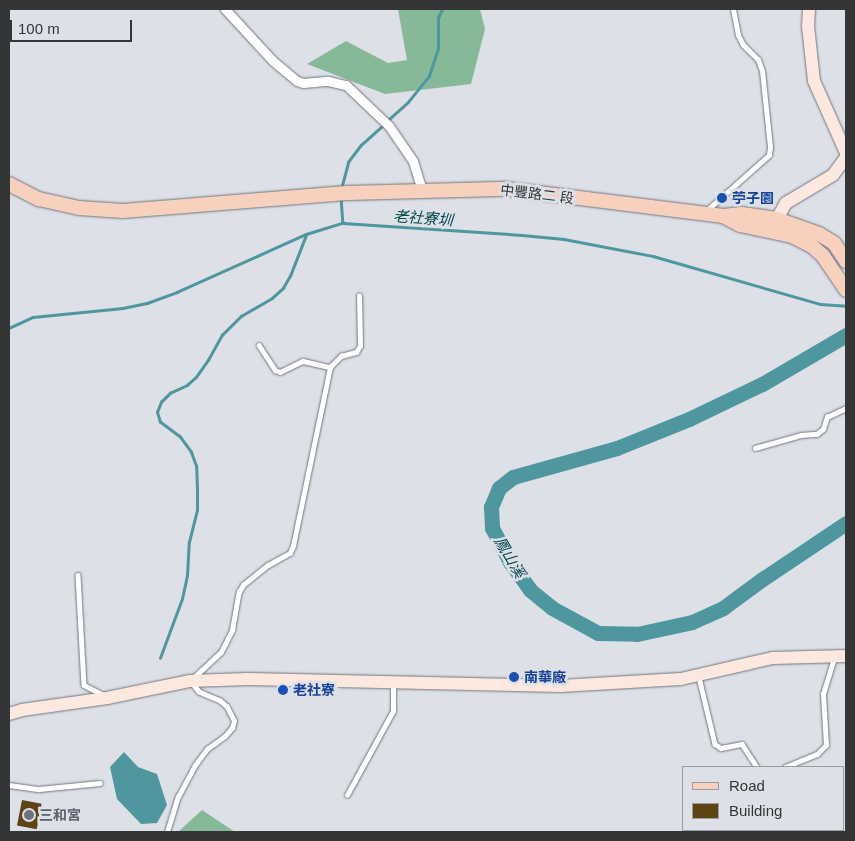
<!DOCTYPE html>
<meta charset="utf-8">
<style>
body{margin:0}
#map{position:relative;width:855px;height:841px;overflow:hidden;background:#dde0e7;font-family:Helvetica,"Noto Sans TC",sans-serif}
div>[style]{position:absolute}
.forest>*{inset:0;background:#85b997}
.water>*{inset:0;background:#4e979e}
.stream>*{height:2.5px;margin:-1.25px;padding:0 1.25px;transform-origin:1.25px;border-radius:1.25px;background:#4e979e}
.river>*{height:15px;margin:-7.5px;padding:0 7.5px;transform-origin:7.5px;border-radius:7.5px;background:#4e979e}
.building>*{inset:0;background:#5f4413;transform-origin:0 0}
.roads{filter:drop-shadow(0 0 1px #72767c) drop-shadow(0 0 1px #72767c)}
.lane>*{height:4.5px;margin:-2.25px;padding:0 2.25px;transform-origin:2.25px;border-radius:2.25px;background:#fff}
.street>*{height:9px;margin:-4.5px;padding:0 4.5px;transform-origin:4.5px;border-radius:4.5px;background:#fff}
.secondary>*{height:12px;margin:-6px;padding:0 6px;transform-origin:6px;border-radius:6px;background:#fce8df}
.primary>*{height:14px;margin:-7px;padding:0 7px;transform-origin:7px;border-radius:7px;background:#f8d1be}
.dots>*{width:14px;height:14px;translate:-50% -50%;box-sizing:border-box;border:2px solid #dde0e7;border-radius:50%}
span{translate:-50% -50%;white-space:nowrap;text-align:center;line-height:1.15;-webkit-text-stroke:5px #dde0e7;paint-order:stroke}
.street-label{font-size:14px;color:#333537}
.transit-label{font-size:14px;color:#164399;font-weight:700}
.left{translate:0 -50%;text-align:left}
.worship-label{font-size:14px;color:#5b616d;font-weight:700}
.water-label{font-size:15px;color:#00474c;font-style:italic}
.frame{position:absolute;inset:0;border:10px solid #333537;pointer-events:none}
.legend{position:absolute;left:682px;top:766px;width:162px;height:65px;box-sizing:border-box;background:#dde0e7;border:1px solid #999ca1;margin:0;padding:6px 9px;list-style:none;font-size:15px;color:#333537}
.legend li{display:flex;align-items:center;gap:10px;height:25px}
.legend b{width:25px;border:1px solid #999ca1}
.scale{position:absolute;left:10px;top:20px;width:122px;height:22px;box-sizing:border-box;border:2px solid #333537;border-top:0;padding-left:6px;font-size:15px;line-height:18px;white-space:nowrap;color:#333537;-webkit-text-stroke:4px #dde0e7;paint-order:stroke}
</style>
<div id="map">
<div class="forest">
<i style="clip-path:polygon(398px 9px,480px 9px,485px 29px,471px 84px,385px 94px,307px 64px,346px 41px,388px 63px,407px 60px)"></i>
<i style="clip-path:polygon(202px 810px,235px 832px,178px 832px)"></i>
</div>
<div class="water">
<i style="clip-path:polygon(124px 752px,138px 767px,157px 774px,167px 805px,157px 823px,141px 824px,117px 799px,110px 767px)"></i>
</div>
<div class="stream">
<i style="left:387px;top:121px;width:28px;rotate:-42deg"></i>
<i style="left:408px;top:102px;width:33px;rotate:-51deg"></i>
<i style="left:429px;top:76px;width:28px;rotate:-72deg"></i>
<i style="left:438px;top:49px;width:31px;rotate:-90deg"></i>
<i style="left:438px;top:18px;width:10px;rotate:-66deg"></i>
<i style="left:341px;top:189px;width:28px;rotate:-75deg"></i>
<i style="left:348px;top:162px;width:21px;rotate:-53deg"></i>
<i style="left:361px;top:145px;width:30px;rotate:-42deg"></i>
<i style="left:341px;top:197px;width:26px;rotate:86deg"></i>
<i style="left:9px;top:328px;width:26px;rotate:-25deg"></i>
<i style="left:33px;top:317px;width:90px;rotate:-5.7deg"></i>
<i style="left:123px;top:308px;width:25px;rotate:-12deg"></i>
<i style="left:147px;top:303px;width:32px;rotate:-20deg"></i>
<i style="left:177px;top:292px;width:141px;rotate:-24.2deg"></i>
<i style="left:306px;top:234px;width:39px;rotate:-17deg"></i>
<i style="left:343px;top:223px;width:179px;rotate:3.8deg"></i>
<i style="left:522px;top:235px;width:42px;rotate:5.4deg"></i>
<i style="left:564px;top:239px;width:91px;rotate:10.8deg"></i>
<i style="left:653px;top:256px;width:174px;rotate:16deg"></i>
<i style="left:820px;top:304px;width:26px;rotate:4deg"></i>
<i style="left:160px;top:658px;width:63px;rotate:-69.6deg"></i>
<i style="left:182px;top:599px;width:24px;rotate:-78deg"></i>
<i style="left:187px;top:576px;width:34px;rotate:-87deg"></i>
<i style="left:189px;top:542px;width:33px;rotate:-76deg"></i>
<i style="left:197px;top:510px;width:21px;rotate:-90deg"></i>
<i style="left:197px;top:489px;width:23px;rotate:-92deg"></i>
<i style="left:196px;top:466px;width:15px;rotate:-110deg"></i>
<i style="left:191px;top:452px;width:19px;rotate:-126deg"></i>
<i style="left:180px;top:437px;width:25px;rotate:-143deg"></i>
<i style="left:160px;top:422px;width:10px;rotate:-107deg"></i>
<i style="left:157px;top:412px;width:11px;rotate:-68deg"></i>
<i style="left:161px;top:402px;width:13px;rotate:-45deg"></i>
<i style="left:170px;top:393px;width:19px;rotate:-25deg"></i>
<i style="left:187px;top:385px;width:12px;rotate:-42deg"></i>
<i style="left:196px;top:377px;width:21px;rotate:-55deg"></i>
<i style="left:208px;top:360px;width:29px;rotate:-61deg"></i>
<i style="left:222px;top:335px;width:27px;rotate:-45deg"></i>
<i style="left:241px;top:316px;width:36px;rotate:-30deg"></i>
<i style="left:272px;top:298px;width:15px;rotate:-42deg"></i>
<i style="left:283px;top:288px;width:14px;rotate:-60deg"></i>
<i style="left:290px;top:276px;width:44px;rotate:-68.7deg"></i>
</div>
<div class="river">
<i style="left:846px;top:335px;width:97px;rotate:149.7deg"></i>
<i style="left:762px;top:384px;width:81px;rotate:154.4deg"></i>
<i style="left:689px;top:419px;width:78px;rotate:158.1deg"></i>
<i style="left:617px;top:448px;width:108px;rotate:164.4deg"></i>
<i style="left:513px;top:477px;width:18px;rotate:142deg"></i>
<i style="left:499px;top:488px;width:21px;rotate:113deg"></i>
<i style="left:491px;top:507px;width:21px;rotate:87deg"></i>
<i style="left:492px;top:528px;width:38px;rotate:62deg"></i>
<i style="left:510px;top:562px;width:34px;rotate:54deg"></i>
<i style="left:530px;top:590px;width:28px;rotate:39deg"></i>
<i style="left:552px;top:608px;width:52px;rotate:28.5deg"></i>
<i style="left:598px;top:633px;width:39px;rotate:1deg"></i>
<i style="left:637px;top:634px;width:56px;rotate:-12.3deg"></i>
<i style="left:692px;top:622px;width:34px;rotate:-24deg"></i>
<i style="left:723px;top:608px;width:47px;rotate:-36.4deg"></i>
<i style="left:761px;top:580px;width:102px;rotate:-33.8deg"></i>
</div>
<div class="building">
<i style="left:22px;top:800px;width:20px;height:26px;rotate:11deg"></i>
</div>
<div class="roads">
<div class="lane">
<i style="left:706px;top:211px;width:84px;rotate:-41.6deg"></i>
<i style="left:769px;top:155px;width:8px;rotate:-83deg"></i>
<i style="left:770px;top:147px;width:76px;rotate:-96deg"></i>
<i style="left:762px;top:71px;width:12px;rotate:-110deg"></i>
<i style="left:758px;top:60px;width:21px;rotate:-135deg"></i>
<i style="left:743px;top:45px;width:11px;rotate:-117deg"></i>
<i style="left:738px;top:35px;width:26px;rotate:-101deg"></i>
<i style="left:259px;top:345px;width:30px;rotate:57deg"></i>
<i style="left:275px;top:370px;width:5px;rotate:22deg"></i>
<i style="left:280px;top:372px;width:25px;rotate:-26deg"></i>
<i style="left:303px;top:361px;width:28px;rotate:13deg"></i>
<i style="left:755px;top:448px;width:48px;rotate:-15.8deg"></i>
<i style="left:801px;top:435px;width:16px;rotate:-4deg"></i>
<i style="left:817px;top:434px;width:8px;rotate:-40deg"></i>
<i style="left:823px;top:429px;width:13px;rotate:-72deg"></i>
<i style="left:827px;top:417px;width:21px;rotate:-25deg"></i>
<i style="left:78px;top:575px;width:110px;rotate:86.9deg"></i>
<i style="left:84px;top:685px;width:22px;rotate:27deg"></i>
<i style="left:699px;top:677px;width:69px;rotate:76.6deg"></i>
<i style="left:715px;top:744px;width:7px;rotate:34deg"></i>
<i style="left:721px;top:748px;width:21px;rotate:-11deg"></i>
<i style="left:742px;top:744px;width:27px;rotate:57deg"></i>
<i style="left:785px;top:767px;width:35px;rotate:-22deg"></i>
<i style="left:817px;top:754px;width:13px;rotate:-45deg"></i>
<i style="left:826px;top:745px;width:51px;rotate:-93.4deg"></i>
<i style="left:823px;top:694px;width:37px;rotate:-73deg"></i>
<i style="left:9px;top:785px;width:30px;rotate:8deg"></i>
<i style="left:39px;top:789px;width:61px;rotate:-5.6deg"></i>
<i style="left:347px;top:795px;width:96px;rotate:-61.3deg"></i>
<i style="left:393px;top:711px;width:28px;rotate:-90deg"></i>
<i style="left:732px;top:830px;width:2px;rotate:90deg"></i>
<i style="left:167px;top:832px;width:37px;rotate:-73deg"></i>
<i style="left:178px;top:797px;width:36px;rotate:-62deg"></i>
<i style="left:195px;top:765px;width:20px;rotate:-53deg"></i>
<i style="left:207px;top:749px;width:22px;rotate:-36deg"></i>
<i style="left:225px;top:736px;width:11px;rotate:-49deg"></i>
<i style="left:232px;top:728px;width:7px;rotate:-74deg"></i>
<i style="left:234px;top:721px;width:16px;rotate:-117deg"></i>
<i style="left:227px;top:707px;width:9px;rotate:-139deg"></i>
<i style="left:220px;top:701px;width:23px;rotate:-157deg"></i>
<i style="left:199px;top:692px;width:14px;rotate:-129deg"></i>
<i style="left:190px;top:681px;width:42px;rotate:-43.1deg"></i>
<i style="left:221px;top:652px;width:25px;rotate:-63deg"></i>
<i style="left:232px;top:630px;width:39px;rotate:-80deg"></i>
<i style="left:239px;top:592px;width:8px;rotate:-60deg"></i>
<i style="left:243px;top:585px;width:32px;rotate:-39deg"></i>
<i style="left:268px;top:565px;width:25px;rotate:-29deg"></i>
<i style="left:290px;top:553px;width:8px;rotate:-67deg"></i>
<i style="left:293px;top:546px;width:183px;rotate:-78.3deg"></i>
<i style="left:330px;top:367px;width:16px;rotate:-45deg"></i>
<i style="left:341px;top:356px;width:16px;rotate:-15deg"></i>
<i style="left:356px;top:352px;width:7px;rotate:-56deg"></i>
<i style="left:360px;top:346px;width:50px;rotate:-91.1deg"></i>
</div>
<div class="street">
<i style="left:225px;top:9px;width:71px;rotate:47.3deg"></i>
<i style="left:273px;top:61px;width:31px;rotate:40deg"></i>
<i style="left:297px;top:81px;width:6px;rotate:18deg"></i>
<i style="left:303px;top:83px;width:25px;rotate:-5deg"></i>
<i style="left:328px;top:81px;width:18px;rotate:13deg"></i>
<i style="left:346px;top:85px;width:59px;rotate:43.6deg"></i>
<i style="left:389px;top:126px;width:42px;rotate:55.6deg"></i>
<i style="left:413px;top:161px;width:31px;rotate:73deg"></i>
</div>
<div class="secondary">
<i style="left:809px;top:9px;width:17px;rotate:93deg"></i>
<i style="left:808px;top:26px;width:55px;rotate:83.8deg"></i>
<i style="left:814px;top:81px;width:79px;rotate:66deg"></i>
<i style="left:777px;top:219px;width:18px;rotate:-61deg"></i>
<i style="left:786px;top:203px;width:55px;rotate:-30.8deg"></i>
<i style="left:833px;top:175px;width:22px;rotate:-54deg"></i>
<i style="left:9px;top:714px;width:14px;rotate:-17deg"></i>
<i style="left:22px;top:710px;width:86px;rotate:-8deg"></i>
<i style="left:107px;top:698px;width:85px;rotate:-11.6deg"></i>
<i style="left:190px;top:681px;width:58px;rotate:-2deg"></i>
<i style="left:248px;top:679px;width:312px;rotate:1.3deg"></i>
<i style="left:560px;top:686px;width:121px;rotate:-3.3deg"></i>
<i style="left:681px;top:679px;width:94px;rotate:-12.9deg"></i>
<i style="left:773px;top:658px;width:73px;rotate:-1.6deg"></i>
</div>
<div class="primary">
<i style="left:9px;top:184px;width:34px;rotate:27deg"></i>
<i style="left:39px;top:199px;width:41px;rotate:12.7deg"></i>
<i style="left:79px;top:208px;width:44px;rotate:3.9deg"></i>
<i style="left:123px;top:211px;width:227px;rotate:-4.6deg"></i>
<i style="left:349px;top:193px;width:158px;rotate:-1.5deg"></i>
<i style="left:507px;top:189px;width:218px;rotate:7.1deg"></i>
<i style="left:723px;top:216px;width:19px;rotate:-6deg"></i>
<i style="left:742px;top:214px;width:35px;rotate:8deg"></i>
<i style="left:777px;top:219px;width:45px;rotate:19.7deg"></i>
<i style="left:819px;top:234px;width:17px;rotate:31deg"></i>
<i style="left:834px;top:243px;width:22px;rotate:56deg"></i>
<i style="left:723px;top:216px;width:19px;rotate:28deg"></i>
<i style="left:740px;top:225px;width:53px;rotate:11.9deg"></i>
<i style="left:792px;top:236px;width:22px;rotate:27deg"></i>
<i style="left:812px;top:246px;width:15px;rotate:42deg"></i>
<i style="left:823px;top:256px;width:41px;rotate:55.9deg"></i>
</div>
</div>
<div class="dots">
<i style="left:722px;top:198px;background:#1a4fb4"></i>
<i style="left:514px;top:677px;background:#1a4fb4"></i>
<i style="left:283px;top:690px;background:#1a4fb4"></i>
<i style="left:29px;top:815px;background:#6b7280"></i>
</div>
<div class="street-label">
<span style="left:537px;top:194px;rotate:7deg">中豐路二 段</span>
</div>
<div class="transit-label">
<span class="left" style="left:732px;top:198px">苧子園</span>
<span class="left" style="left:524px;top:677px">南華廠</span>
<span class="left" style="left:293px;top:690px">老社寮</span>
</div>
<div class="worship-label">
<span class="left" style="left:39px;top:815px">三和宮</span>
</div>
<div class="water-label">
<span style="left:423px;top:218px;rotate:4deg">老社寮圳</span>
<span style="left:510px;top:557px;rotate:59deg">鳳山溪</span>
</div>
<div class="frame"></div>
<ul class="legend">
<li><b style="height:6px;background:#f8d1be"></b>Road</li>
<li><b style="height:14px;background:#5f4413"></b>Building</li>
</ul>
<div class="scale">100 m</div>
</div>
